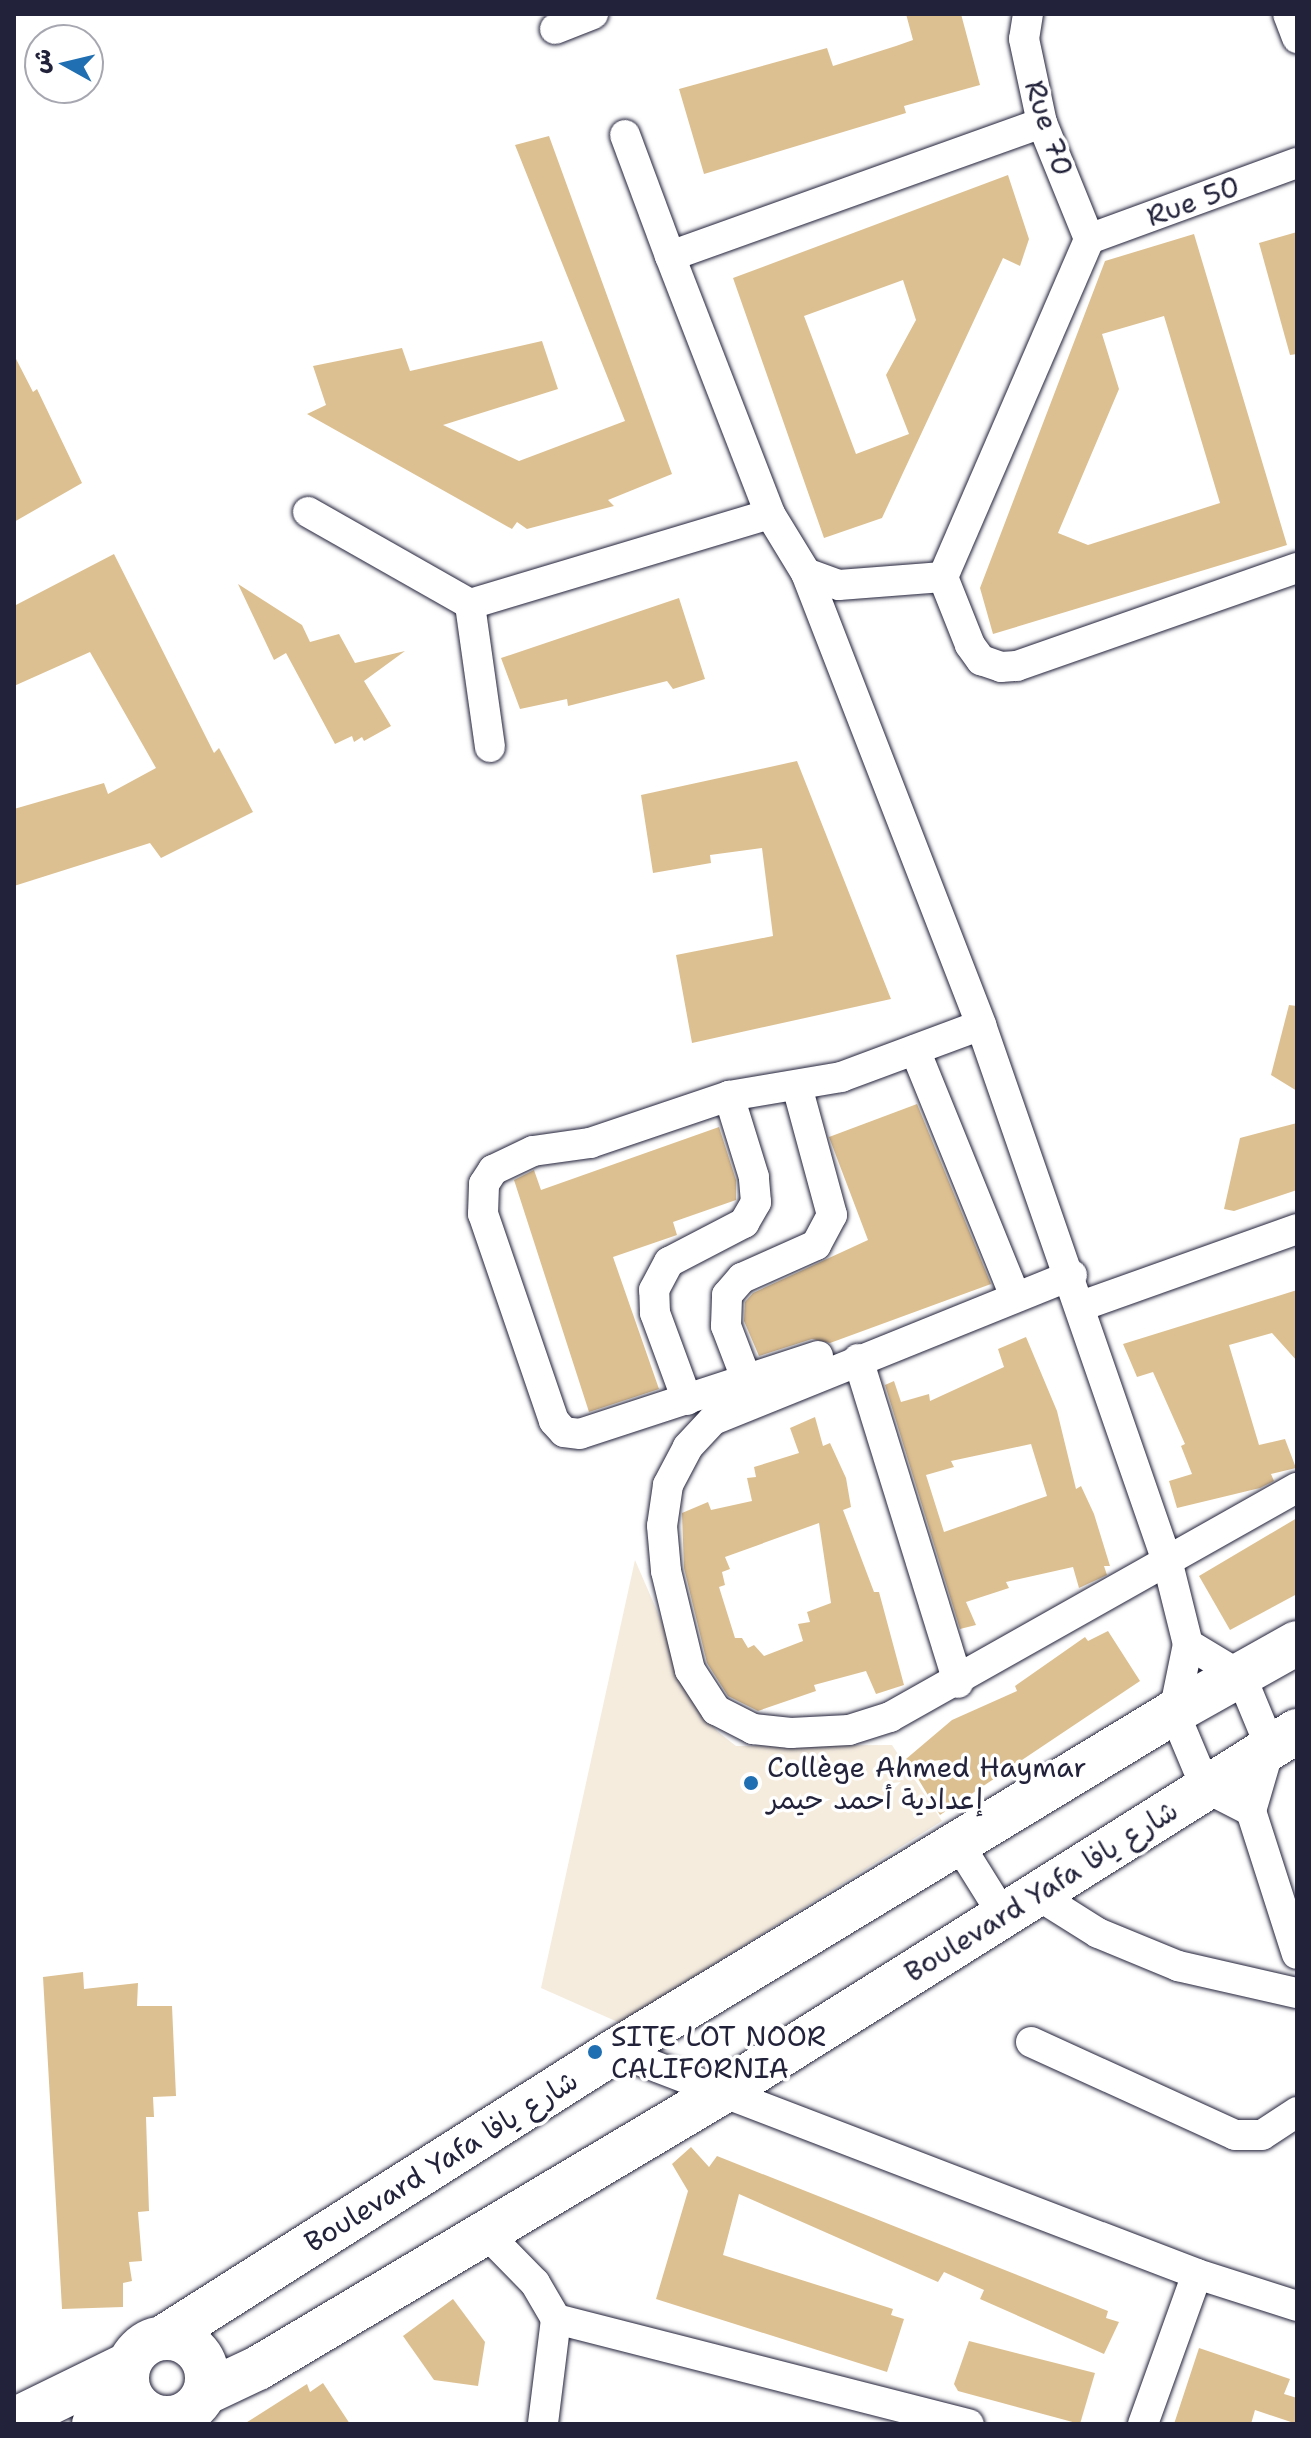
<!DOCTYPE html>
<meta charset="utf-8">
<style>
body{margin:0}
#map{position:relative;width:1311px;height:2438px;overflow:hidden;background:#fff;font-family:"Shantell Sans","Playpen Sans Arabic",sans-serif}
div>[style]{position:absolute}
.built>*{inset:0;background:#f5ecde}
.building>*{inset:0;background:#ddc091}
.roads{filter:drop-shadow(0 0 2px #22223b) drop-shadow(0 0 2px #22223b)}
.street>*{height:30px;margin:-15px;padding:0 15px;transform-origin:15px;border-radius:15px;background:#fff}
.secondary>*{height:44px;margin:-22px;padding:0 22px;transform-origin:22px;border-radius:22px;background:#fff}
.secondary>.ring{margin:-22px;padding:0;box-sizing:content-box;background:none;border:44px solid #fff;border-radius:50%}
.dots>*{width:22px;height:22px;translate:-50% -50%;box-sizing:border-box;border:4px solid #fff;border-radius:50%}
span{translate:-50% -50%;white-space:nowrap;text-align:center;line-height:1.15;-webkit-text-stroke:7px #fff;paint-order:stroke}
.street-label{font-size:28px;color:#22223b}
.poi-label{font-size:28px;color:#22223b}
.left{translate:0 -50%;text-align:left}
.frame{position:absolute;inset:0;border:16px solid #22223b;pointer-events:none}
.north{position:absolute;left:24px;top:24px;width:80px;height:80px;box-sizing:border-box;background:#fff;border:2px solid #a7a7b1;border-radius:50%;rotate:278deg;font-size:22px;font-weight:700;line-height:32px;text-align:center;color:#22223b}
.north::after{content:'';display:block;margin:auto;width:28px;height:36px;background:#1f6fb2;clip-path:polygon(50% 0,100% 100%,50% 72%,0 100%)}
</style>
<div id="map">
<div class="built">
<i style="clip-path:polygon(635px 1560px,700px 1710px,717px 1731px,736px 1746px,892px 1745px,942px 1821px,620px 2023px,541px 1988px)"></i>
</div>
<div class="building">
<i style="clip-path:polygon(906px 14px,961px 14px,980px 85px,904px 106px,906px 113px,704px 174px,679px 89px,827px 48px,833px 66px,896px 46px,913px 40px)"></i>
<i style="clip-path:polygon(549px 136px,672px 474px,608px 500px,614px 506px,527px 529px,517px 522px,512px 529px,307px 414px,326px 405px,313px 366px,402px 348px,410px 371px,542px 341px,558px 389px,443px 425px,519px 461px,625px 421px,515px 145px)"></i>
<i style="clip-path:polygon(evenodd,1008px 175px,1029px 239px,1020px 266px,1003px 258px,882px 518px,824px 538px,733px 278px,1008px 175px,903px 280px,916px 320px,886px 375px,909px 434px,856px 454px,804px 316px,903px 280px)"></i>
<i style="clip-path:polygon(1297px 232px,1297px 354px,1290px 355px,1259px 243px)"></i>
<i style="clip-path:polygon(evenodd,1194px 234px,1287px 545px,993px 634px,980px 588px,1105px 261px,1194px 234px,1164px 316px,1220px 503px,1088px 545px,1058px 533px,1119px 389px,1102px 334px,1164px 316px)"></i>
<i style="clip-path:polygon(14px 355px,33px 392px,37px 389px,82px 483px,14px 522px)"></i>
<i style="clip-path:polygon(114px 554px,214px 753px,219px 748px,253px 812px,161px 858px,150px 843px,14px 886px,14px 809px,104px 783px,108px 794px,156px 768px,90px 652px,14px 686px,14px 606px)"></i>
<i style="clip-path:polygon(238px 584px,302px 625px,310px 642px,339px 634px,355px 663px,405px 651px,364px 681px,391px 726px,364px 741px,362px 737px,354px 742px,352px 736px,335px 744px,286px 653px,274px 660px)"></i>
<i style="clip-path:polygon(679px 598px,705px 679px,673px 689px,667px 681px,568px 706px,567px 699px,520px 709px,501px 658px)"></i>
<i style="clip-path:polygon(797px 761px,891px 999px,692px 1043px,676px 955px,773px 936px,762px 848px,710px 855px,711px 863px,653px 873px,641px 795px)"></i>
<i style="clip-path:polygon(1289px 1005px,1297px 1006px,1297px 1091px,1271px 1075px)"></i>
<i style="clip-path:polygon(917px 1104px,991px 1284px,830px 1343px,812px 1339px,759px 1356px,744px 1321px,745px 1302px,753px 1293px,868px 1240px,829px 1137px)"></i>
<i style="clip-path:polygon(1297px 1123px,1297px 1190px,1234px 1211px,1224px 1209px,1240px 1138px)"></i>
<i style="clip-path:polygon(719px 1127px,736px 1180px,736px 1200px,673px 1222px,677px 1235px,613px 1257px,659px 1389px,589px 1412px,514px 1180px,534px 1170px,541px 1190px)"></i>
<i style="clip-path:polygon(1297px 1290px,1297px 1361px,1272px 1333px,1229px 1345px,1259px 1445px,1285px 1439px,1296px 1468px,1271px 1474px,1274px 1481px,1260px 1488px,1177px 1508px,1169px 1481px,1192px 1474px,1181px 1446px,1185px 1444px,1153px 1372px,1137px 1377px,1123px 1344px)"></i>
<i style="clip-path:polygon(evenodd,1026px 1337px,1057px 1411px,1076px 1489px,1081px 1486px,1094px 1514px,1110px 1566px,1104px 1566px,1107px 1575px,1079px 1588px,1073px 1567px,1006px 1582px,1009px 1588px,966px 1602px,976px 1625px,960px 1629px,885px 1385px,894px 1381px,901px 1402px,929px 1394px,930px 1401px,1004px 1367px,998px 1349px,1026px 1337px,1031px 1444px,1047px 1496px,944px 1532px,926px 1475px,954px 1467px,951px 1461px,1031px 1444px)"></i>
<i style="clip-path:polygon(evenodd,815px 1417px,823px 1446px,830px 1443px,846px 1478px,851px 1507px,843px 1510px,874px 1592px,879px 1592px,904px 1685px,876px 1694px,866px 1671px,814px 1685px,816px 1691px,758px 1711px,728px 1696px,707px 1663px,684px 1568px,682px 1513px,708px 1502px,711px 1510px,752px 1501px,747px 1478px,756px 1477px,754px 1467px,799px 1453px,790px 1428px,815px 1417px,819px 1523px,831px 1603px,807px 1612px,810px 1622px,798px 1624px,803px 1641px,764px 1656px,754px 1645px,748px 1648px,742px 1638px,735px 1638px,719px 1587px,725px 1585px,722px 1572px,730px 1569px,725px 1557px,819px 1523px)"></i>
<i style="clip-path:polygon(1297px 1518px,1297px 1594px,1230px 1630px,1199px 1576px)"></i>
<i style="clip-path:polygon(1108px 1631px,1140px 1681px,940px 1815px,906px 1759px,952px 1720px,1017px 1691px,1015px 1686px,1085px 1637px,1088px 1641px)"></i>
<i style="clip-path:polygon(83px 1972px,84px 1989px,138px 1983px,137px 2006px,172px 2006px,176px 2096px,153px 2097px,154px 2117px,146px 2117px,149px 2211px,138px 2212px,142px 2261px,129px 2262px,132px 2281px,123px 2283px,123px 2307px,62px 2309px,43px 1977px)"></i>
<i style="clip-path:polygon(691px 2147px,709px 2167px,717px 2156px,1108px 2311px,1106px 2318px,1119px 2322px,1104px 2354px,980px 2299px,984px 2290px,944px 2272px,938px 2282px,739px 2194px,723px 2255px,893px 2309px,891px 2315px,904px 2319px,887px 2372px,656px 2299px,688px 2191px,672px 2164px)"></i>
<i style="clip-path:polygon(453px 2299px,485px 2342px,478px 2386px,434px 2380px,403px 2336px)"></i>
<i style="clip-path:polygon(969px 2341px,1095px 2373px,1080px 2424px,958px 2391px,954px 2384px)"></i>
<i style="clip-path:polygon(1199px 2348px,1290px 2379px,1284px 2394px,1297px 2398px,1297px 2424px,1255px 2410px,1251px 2424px,1174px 2424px)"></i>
<i style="clip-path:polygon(323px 2383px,350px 2424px,244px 2424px,307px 2384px,310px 2392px)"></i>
</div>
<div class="roads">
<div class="street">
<i style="left:1028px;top:14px;width:25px;rotate:99deg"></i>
<i style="left:1024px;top:39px;width:86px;rotate:77.9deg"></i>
<i style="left:1042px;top:123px;width:125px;rotate:67.9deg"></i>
<i style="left:1288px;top:14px;width:26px;rotate:69deg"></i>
<i style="left:555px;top:29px;width:41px;rotate:-21.5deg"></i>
<i style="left:1042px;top:123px;width:395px;rotate:160.3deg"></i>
<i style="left:670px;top:256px;width:277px;rotate:68.8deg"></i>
<i style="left:770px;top:514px;width:69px;rotate:58.6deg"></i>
<i style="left:806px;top:573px;width:35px;rotate:20deg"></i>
<i style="left:839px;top:585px;width:104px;rotate:-4.4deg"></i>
<i style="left:943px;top:577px;width:368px;rotate:-66.6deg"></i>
<i style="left:625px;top:135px;width:129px;rotate:69.6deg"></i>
<i style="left:1089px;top:239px;width:221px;rotate:-20.1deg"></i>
<i style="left:308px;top:512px;width:186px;rotate:29.6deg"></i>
<i style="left:806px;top:573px;width:485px;rotate:68.8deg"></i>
<i style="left:981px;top:1025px;width:571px;rotate:70.87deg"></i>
<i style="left:1168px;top:1564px;width:82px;rotate:76deg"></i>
<i style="left:1188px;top:1644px;width:69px;rotate:101.6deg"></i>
<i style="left:1174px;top:1712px;width:82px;rotate:67.2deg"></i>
<i style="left:1206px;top:1788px;width:51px;rotate:27.1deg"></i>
<i style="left:943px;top:577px;width:73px;rotate:68.3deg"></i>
<i style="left:970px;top:645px;width:19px;rotate:54deg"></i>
<i style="left:981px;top:660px;width:21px;rotate:19deg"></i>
<i style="left:1001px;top:667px;width:16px;rotate:-4deg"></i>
<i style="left:1017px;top:666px;width:297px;rotate:-19.3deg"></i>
<i style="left:490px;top:747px;width:144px;rotate:-98deg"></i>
<i style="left:470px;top:604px;width:313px;rotate:-16.7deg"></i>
<i style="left:915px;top:1050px;width:255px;rotate:67.9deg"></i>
<i style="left:1072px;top:1275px;width:387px;rotate:158deg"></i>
<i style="left:713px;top:1420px;width:37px;rotate:133deg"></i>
<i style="left:688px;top:1447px;width:43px;rotate:117.8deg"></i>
<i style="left:668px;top:1485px;width:41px;rotate:98.3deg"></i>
<i style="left:662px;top:1526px;width:45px;rotate:84.9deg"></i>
<i style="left:666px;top:1571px;width:102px;rotate:76.4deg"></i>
<i style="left:690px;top:1670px;width:48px;rotate:57deg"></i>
<i style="left:716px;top:1710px;width:42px;rotate:27.2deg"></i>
<i style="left:753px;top:1729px;width:38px;rotate:6deg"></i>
<i style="left:791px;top:1733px;width:58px;rotate:-3deg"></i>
<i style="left:849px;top:1730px;width:43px;rotate:-17.6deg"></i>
<i style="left:890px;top:1717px;width:467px;rotate:-29.4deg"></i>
<i style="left:1081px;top:1306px;width:229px;rotate:-19.6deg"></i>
<i style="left:818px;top:1356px;width:250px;rotate:161.9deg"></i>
<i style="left:580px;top:1434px;width:16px;rotate:-173deg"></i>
<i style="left:564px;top:1432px;width:15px;rotate:-132deg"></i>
<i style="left:554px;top:1421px;width:219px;rotate:-108.9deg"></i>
<i style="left:483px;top:1214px;width:30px;rotate:-88deg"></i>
<i style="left:484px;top:1184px;width:17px;rotate:-57deg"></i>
<i style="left:493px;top:1170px;width:44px;rotate:-25.4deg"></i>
<i style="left:533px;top:1151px;width:58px;rotate:-8deg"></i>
<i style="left:590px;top:1143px;width:147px;rotate:-18.7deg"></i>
<i style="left:729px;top:1096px;width:114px;rotate:-9.6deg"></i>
<i style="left:841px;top:1077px;width:149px;rotate:-20.4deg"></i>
<i style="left:858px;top:1359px;width:339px;rotate:72.8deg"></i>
<i style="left:747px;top:1381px;width:59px;rotate:-110.9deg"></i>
<i style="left:726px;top:1326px;width:31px;rotate:-88deg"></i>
<i style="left:727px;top:1295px;width:23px;rotate:-49deg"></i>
<i style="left:742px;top:1278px;width:81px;rotate:-24deg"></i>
<i style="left:816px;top:1245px;width:34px;rotate:-62deg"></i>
<i style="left:832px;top:1215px;width:134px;rotate:-105.2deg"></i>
<i style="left:687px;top:1400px;width:93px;rotate:-110.2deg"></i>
<i style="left:655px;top:1313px;width:23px;rotate:-92deg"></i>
<i style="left:654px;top:1290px;width:32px;rotate:-62deg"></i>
<i style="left:669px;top:1262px;width:85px;rotate:-27.5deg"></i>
<i style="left:744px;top:1223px;width:24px;rotate:-60deg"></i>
<i style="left:756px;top:1202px;width:25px;rotate:-95deg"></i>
<i style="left:754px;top:1177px;width:85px;rotate:-107.2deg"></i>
<i style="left:1188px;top:1644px;width:62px;rotate:31.1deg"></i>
<i style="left:1241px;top:1676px;width:76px;rotate:67.5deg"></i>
<i style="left:1270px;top:1746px;width:68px;rotate:106.3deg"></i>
<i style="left:1251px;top:1811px;width:150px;rotate:72.2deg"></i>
<i style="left:958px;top:1843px;width:85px;rotate:58deg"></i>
<i style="left:1036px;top:1894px;width:73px;rotate:32.2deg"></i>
<i style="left:1098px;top:1933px;width:87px;rotate:22.4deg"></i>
<i style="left:1178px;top:1966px;width:122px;rotate:12.8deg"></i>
<i style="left:1031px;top:2042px;width:224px;rotate:24.5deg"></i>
<i style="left:1235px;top:2135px;width:27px"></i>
<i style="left:1262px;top:2135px;width:42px;rotate:-33.3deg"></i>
<i style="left:615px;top:2051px;width:623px;rotate:20.96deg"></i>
<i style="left:1197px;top:2274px;width:105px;rotate:17.7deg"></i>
<i style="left:486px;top:2233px;width:70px;rotate:45.6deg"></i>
<i style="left:535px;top:2283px;width:42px;rotate:59.7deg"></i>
<i style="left:556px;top:2319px;width:106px;rotate:97.1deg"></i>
<i style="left:556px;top:2319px;width:426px;rotate:14.3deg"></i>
<i style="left:1143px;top:2424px;width:159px;rotate:-70.2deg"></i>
</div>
<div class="secondary">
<i style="left:164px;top:2337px;width:534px;rotate:-32.38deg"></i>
<i style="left:615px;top:2051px;width:654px;rotate:-31.23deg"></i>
<i style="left:1174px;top:1712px;width:141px;rotate:-29.3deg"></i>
<i class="ring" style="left:127px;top:2338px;width:36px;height:36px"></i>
<i style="left:207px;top:2392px;width:56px;rotate:-25.2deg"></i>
<i style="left:258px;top:2368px;width:536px;rotate:-30.73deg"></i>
<i style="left:719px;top:2094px;width:683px;rotate:-32.13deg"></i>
<i style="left:14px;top:2420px;width:128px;rotate:-26deg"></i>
<i style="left:94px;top:2424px;width:44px;rotate:-33deg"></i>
</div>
</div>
<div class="dots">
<i style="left:751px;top:1783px;background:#1f6fb2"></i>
<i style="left:595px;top:2052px;background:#1f6fb2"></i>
</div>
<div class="street-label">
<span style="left:1049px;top:128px;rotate:72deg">Rue 70</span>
<span style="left:1193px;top:201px;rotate:-20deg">Rue 50</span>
<span style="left:1041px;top:1891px;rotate:-32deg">Boulevard Yafa شارع يافا</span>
<span style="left:441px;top:2161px;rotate:-32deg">Boulevard Yafa شارع يافا</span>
</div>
<div class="poi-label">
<span class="left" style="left:767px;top:1783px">Collège Ahmed Haymar<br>إعدادية أحمد حيمر</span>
<span class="left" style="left:611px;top:2052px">SITE LOT NOOR<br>CALIFORNIA</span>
</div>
<div class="frame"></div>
<div class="north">ش</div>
</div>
